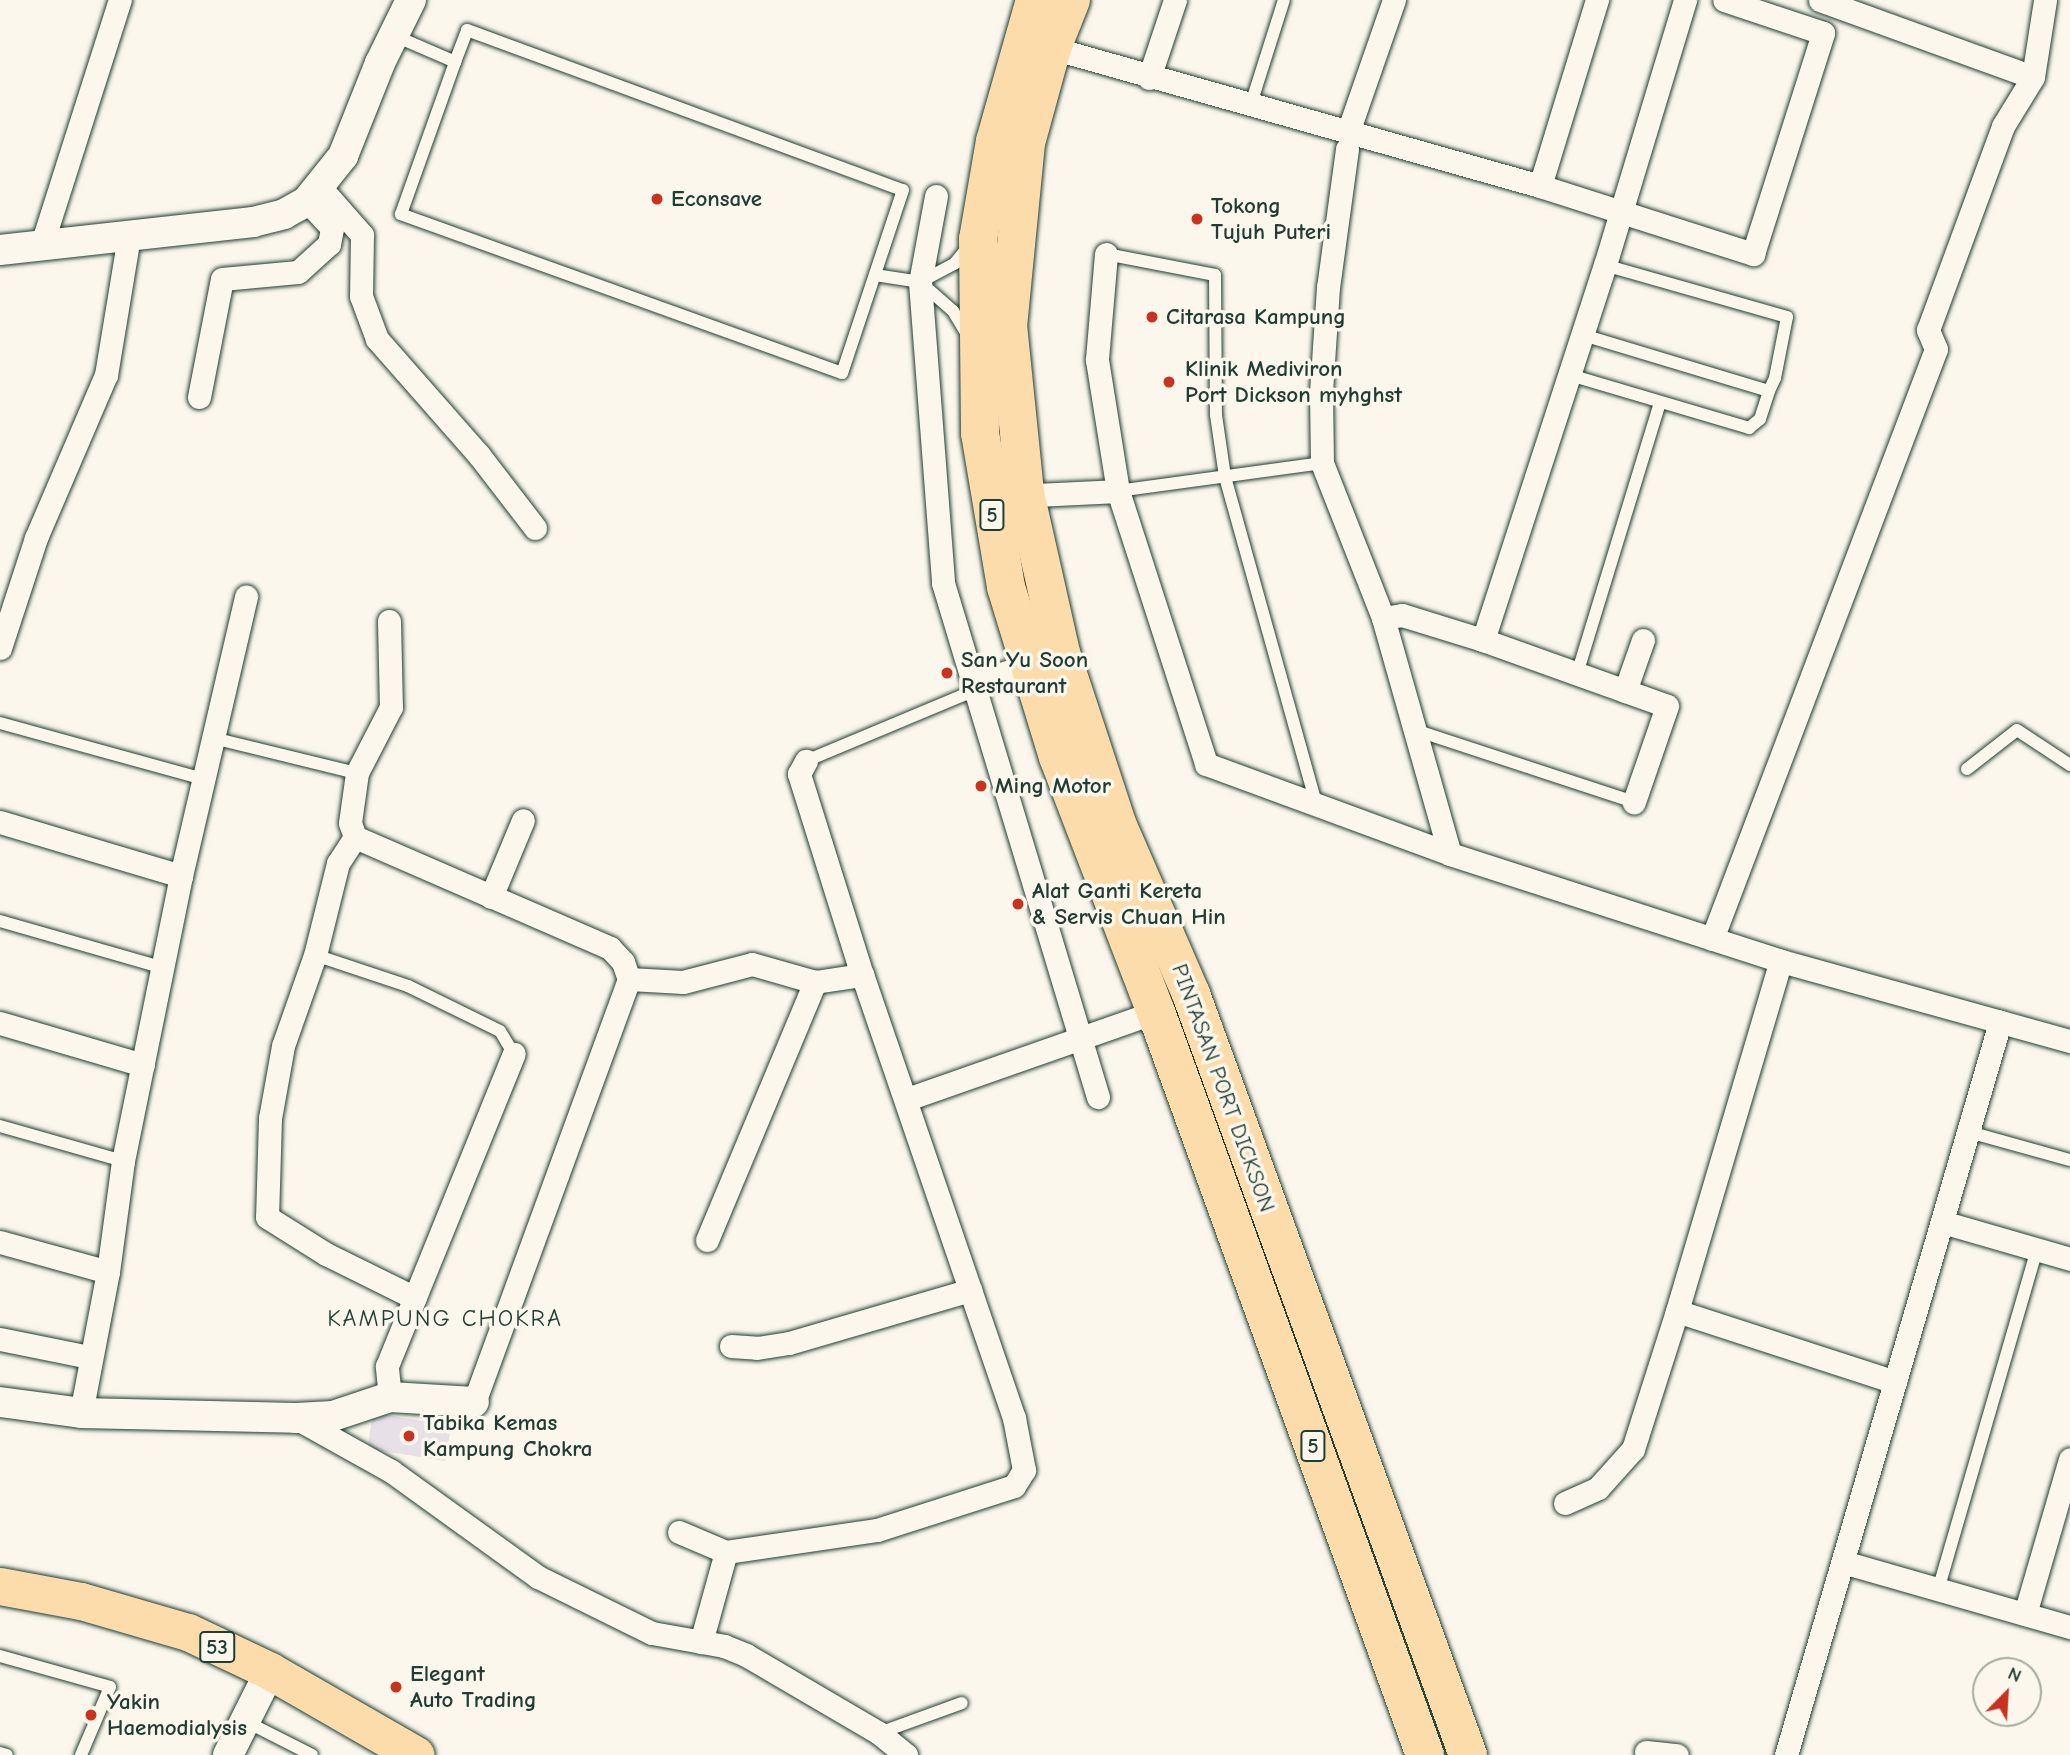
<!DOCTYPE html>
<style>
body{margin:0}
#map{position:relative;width:2070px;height:1755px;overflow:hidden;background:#fbf7ec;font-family:"Comic Neue",sans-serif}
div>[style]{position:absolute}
.built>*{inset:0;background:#e8e0e7;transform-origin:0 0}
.roads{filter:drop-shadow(0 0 2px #1f3d34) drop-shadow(0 0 2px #1f3d34)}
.service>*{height:12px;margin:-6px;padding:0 6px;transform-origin:6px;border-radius:6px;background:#fbf7ec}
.minor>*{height:23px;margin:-11.5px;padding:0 11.5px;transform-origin:11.5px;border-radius:11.5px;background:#fbf7ec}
.tertiary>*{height:30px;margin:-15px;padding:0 15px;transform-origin:15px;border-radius:15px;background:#fbf7ec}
.primary>*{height:37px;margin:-18.5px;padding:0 18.5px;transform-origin:18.5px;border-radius:18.5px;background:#fddcac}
.trunk>*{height:38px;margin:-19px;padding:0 19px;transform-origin:19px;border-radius:19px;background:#fddcac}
.dots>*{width:19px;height:19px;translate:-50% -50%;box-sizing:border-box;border:4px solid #fbf7ec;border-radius:50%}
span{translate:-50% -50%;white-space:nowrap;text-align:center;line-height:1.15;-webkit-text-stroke:7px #fbf7ec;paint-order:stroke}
.shield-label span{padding:2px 5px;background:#fbf7ec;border:2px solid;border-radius:5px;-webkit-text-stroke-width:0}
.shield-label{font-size:21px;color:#1f3d34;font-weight:700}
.poi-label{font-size:23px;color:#1f3d34;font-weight:700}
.left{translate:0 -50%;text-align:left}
.street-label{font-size:23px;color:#1f3d34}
.neighbourhood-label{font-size:24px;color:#1f3d34;letter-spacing:2px}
.north{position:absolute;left:1972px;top:1657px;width:70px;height:70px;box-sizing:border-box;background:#fbf7ec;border:2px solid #a3ada2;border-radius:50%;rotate:24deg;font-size:19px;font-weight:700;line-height:28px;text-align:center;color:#1f3d34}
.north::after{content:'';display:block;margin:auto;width:24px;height:32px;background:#c8321e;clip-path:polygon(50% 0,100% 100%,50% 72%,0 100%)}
</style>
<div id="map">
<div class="built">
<i style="left:373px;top:1413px;width:79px;height:36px;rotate:9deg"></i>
</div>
<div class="roads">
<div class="service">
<i style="left:393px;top:35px;width:68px;rotate:23.5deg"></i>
<i style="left:455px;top:62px;width:34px;rotate:-69deg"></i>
<i style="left:467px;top:30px;width:464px;rotate:20.2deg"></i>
<i style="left:903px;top:190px;width:193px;rotate:108.4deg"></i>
<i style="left:842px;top:373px;width:469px;rotate:-160.2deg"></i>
<i style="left:401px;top:214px;width:161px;rotate:-70.4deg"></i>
<i style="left:1250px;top:107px;width:112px;rotate:-72.4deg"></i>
<i style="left:1106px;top:254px;width:111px;rotate:10.9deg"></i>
<i style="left:1215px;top:275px;width:140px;rotate:89.6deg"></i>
<i style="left:1216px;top:415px;width:63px;rotate:81.7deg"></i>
<i style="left:1225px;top:477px;width:338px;rotate:74.4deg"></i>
<i style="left:875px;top:275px;width:46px;rotate:8.8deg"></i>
<i style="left:920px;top:282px;width:44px;rotate:41.3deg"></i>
<i style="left:953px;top:311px;width:27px;rotate:59deg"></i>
<i style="left:920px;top:282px;width:40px;rotate:-28deg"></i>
<i style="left:955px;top:263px;width:19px;rotate:-51deg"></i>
<i style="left:1583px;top:335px;width:194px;rotate:16.8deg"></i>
<i style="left:1769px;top:391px;width:14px;rotate:-65deg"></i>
<i style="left:1775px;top:378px;width:62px;rotate:-78.9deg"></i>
<i style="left:1787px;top:317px;width:189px;rotate:-164.1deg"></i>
<i style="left:1570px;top:375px;width:187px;rotate:16.5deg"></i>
<i style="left:1749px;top:428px;width:14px;rotate:-39deg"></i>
<i style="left:1760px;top:419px;width:29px;rotate:-72deg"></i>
<i style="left:1118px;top:491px;width:206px;rotate:-7.8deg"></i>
<i style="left:1577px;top:674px;width:284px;rotate:-73deg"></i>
<i style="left:0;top:723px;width:212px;rotate:15.4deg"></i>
<i style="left:1415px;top:730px;width:231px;rotate:18.2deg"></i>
<i style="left:213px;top:738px;width:148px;rotate:13.7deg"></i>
<i style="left:806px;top:761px;width:181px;rotate:-22.7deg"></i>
<i style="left:1967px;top:769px;width:63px;rotate:-38deg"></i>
<i style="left:2017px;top:730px;width:64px;rotate:33.4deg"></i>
<i style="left:0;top:921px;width:171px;rotate:16deg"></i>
<i style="left:315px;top:955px;width:98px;rotate:18.4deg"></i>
<i style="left:408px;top:986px;width:102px;rotate:26.1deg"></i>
<i style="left:500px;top:1031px;width:27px;rotate:59deg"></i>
<i style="left:0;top:1126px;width:128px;rotate:15.9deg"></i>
<i style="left:1969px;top:1132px;width:105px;rotate:15.5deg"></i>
<i style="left:1938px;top:1590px;width:354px;rotate:-73.8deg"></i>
<i style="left:0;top:1656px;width:114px;rotate:15.7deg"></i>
<i style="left:110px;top:1687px;width:74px;rotate:113.1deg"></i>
<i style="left:245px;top:1721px;width:75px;rotate:26.9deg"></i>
<i style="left:879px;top:1733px;width:88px;rotate:-19.9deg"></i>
<i style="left:0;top:1753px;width:7px;rotate:16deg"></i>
</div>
<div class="minor">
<i style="left:1820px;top:0;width:226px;rotate:19.9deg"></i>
<i style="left:1052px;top:48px;width:507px;rotate:15.79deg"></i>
<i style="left:1540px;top:186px;width:224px;rotate:17.7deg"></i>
<i style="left:1753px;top:254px;width:232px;rotate:-72.4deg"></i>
<i style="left:1823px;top:33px;width:104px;rotate:-161.6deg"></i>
<i style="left:1149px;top:78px;width:82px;rotate:-71.6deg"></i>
<i style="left:1348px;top:132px;width:140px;rotate:-70.8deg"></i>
<i style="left:1347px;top:149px;width:139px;rotate:97.8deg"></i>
<i style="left:1328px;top:287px;width:105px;rotate:93.8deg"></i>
<i style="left:1321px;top:392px;width:71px;rotate:89.2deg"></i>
<i style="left:1322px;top:463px;width:167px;rotate:68.5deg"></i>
<i style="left:1383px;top:618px;width:245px;rotate:74.2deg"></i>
<i style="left:1450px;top:854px;width:348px;rotate:17.9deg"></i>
<i style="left:1540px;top:186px;width:195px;rotate:-73deg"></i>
<i style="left:320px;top:187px;width:64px;rotate:48.8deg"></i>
<i style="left:362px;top:235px;width:61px;rotate:90.9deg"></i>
<i style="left:361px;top:296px;width:46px;rotate:69.6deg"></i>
<i style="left:377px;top:339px;width:154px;rotate:48.7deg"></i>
<i style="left:479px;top:455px;width:92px;rotate:52.5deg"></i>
<i style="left:936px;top:196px;width:87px;rotate:100.5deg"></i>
<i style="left:920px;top:282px;width:302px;rotate:85.6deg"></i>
<i style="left:943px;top:583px;width:537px;rotate:73.22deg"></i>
<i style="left:41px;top:247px;width:259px;rotate:-72.3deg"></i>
<i style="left:1106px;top:254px;width:106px;rotate:94.9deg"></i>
<i style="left:1097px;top:360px;width:133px;rotate:80.9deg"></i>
<i style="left:1118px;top:491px;width:287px;rotate:72.1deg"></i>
<i style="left:1206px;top:764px;width:260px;rotate:20.2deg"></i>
<i style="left:199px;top:397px;width:120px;rotate:-79deg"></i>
<i style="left:222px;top:279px;width:76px;rotate:-5.3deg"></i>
<i style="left:298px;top:272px;width:42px;rotate:-42.1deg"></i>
<i style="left:329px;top:244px;width:16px;rotate:-79deg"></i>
<i style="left:332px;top:228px;width:37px;rotate:-133deg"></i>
<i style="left:1016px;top:496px;width:102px;rotate:-2.8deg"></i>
<i style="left:1383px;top:618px;width:19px;rotate:-9deg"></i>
<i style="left:1402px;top:615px;width:85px;rotate:17.2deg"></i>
<i style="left:1483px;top:640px;width:195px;rotate:19.7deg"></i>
<i style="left:1667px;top:706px;width:102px;rotate:109deg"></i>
<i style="left:389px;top:621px;width:86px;rotate:88.7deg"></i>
<i style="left:391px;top:707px;width:74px;rotate:117.3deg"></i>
<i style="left:357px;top:773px;width:50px;rotate:98deg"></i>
<i style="left:350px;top:823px;width:15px;rotate:70deg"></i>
<i style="left:355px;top:837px;width:31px;rotate:123deg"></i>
<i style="left:338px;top:863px;width:95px;rotate:104deg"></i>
<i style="left:315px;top:955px;width:96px;rotate:109.4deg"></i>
<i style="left:283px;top:1046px;width:73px;rotate:100.2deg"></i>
<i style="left:270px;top:1118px;width:99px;rotate:91.7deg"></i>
<i style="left:267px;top:1217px;width:70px;rotate:32.1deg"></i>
<i style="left:326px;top:1254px;width:99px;rotate:26.3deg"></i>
<i style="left:1483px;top:640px;width:394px;rotate:-72deg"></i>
<i style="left:1605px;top:265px;width:277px;rotate:-73.2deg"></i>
<i style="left:0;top:648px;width:116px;rotate:-71.9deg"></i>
<i style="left:36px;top:538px;width:177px;rotate:-66.8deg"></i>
<i style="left:106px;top:375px;width:141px;rotate:-80.6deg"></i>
<i style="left:973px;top:691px;width:15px;rotate:-48deg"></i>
<i style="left:983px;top:680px;width:47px;rotate:-18.4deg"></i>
<i style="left:1625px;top:691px;width:54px;rotate:-70.6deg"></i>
<i style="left:0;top:822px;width:189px;rotate:16.6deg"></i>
<i style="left:355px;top:837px;width:278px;rotate:23.5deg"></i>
<i style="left:610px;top:948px;width:19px;rotate:47deg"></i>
<i style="left:623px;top:962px;width:18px;rotate:71deg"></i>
<i style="left:629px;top:979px;width:451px;rotate:110.1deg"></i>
<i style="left:491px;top:897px;width:83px;rotate:-67.4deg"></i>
<i style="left:1712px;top:939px;width:631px;rotate:-69.21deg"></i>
<i style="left:1936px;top:349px;width:21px;rotate:-113deg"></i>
<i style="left:1928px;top:330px;width:217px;rotate:-69.8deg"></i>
<i style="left:2003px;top:126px;width:57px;rotate:-58.5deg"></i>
<i style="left:2033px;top:77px;width:78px;rotate:-81.1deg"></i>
<i style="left:629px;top:979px;width:54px;rotate:3.2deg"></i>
<i style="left:683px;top:982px;width:71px;rotate:-14.6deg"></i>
<i style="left:752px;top:964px;width:66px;rotate:15.9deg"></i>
<i style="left:815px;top:982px;width:48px;rotate:-8.5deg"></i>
<i style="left:0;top:1023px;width:149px;rotate:16.4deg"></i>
<i style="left:907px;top:1099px;width:264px;rotate:-19.3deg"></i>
<i style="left:1942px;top:1222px;width:133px;rotate:16.1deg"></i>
<i style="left:707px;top:1240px;width:280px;rotate:-67.3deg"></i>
<i style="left:0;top:1242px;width:112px;rotate:15.5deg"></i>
<i style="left:0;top:1339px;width:91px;rotate:11.4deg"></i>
<i style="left:731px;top:1346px;width:26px;rotate:4deg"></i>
<i style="left:757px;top:1348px;width:32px;rotate:-9deg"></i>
<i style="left:789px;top:1343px;width:189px;rotate:-16.3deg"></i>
<i style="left:1895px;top:1382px;width:229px;rotate:-162deg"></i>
<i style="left:1677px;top:1311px;width:365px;rotate:-73.5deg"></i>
<i style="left:1781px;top:961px;width:300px;rotate:15.5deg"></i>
<i style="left:390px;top:1397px;width:31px;rotate:-96deg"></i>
<i style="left:387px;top:1366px;width:337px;rotate:-67.9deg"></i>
<i style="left:81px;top:1413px;width:144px;rotate:-79.2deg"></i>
<i style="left:108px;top:1272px;width:112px;rotate:-82.3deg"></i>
<i style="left:123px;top:1161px;width:291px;rotate:-78.5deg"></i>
<i style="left:181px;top:876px;width:287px;rotate:-76.9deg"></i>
<i style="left:296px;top:1418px;width:109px;rotate:29.2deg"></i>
<i style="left:391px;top:1471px;width:181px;rotate:35.8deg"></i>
<i style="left:538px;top:1577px;width:127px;rotate:26.2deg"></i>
<i style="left:652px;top:1633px;width:73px;rotate:10.2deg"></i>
<i style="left:724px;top:1646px;width:24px;rotate:22deg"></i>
<i style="left:746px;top:1655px;width:154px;rotate:30.4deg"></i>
<i style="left:879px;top:1733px;width:35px;rotate:39deg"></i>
<i style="left:1565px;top:1503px;width:36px;rotate:-24deg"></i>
<i style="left:1598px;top:1488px;width:52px;rotate:-48.1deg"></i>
<i style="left:1633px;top:1449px;width:145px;rotate:-72.3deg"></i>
<i style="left:679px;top:1532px;width:51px;rotate:23.1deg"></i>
<i style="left:726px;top:1552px;width:153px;rotate:-8.3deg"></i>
<i style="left:877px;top:1530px;width:144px;rotate:-17.8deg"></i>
<i style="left:1014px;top:1486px;width:19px;rotate:-58deg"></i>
<i style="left:1024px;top:1470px;width:53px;rotate:-100.9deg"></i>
<i style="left:1014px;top:1418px;width:468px;rotate:-108.9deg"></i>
<i style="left:862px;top:975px;width:211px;rotate:-107.4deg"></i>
<i style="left:799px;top:774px;width:15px;rotate:-62deg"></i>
<i style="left:1843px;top:1562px;width:236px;rotate:16deg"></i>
<i style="left:2025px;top:1614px;width:161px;rotate:-73.8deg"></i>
<i style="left:701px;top:1642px;width:93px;rotate:-74.5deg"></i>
<i style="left:1646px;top:1752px;width:31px;rotate:6deg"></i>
<i style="left:1786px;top:1755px;width:764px;rotate:-73.72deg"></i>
</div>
<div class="tertiary">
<i style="left:0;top:250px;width:255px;rotate:-6.3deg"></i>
<i style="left:253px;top:222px;width:32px;rotate:-14deg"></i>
<i style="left:284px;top:214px;width:26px;rotate:-29deg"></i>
<i style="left:307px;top:201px;width:58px;rotate:-51.3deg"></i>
<i style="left:343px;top:156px;width:100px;rotate:-68.3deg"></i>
<i style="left:380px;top:63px;width:70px;rotate:-63.8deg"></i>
<i style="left:0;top:1402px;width:82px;rotate:7.7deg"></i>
<i style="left:81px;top:1413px;width:215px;rotate:1.3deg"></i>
<i style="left:296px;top:1418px;width:37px;rotate:-3deg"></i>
<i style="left:333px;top:1416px;width:60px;rotate:-18.4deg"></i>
<i style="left:390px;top:1397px;width:84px;rotate:3.4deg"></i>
<i style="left:228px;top:1755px;width:94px;rotate:-63.4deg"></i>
</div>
<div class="primary">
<i style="left:0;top:1586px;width:82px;rotate:10.5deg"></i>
<i style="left:81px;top:1601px;width:111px;rotate:16.2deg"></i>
<i style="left:188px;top:1632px;width:91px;rotate:25.4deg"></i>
<i style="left:270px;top:1671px;width:168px;rotate:29.9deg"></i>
</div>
<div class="trunk">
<i style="left:1035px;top:0;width:147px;rotate:105.8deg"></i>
<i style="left:995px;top:141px;width:99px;rotate:99.8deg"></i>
<i style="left:978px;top:239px;width:194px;rotate:89.4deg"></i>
<i style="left:980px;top:433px;width:156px;rotate:80.4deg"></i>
<i style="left:1006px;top:587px;width:178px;rotate:73deg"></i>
<i style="left:1058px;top:757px;width:273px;rotate:69deg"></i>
<i style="left:1156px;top:1012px;width:790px;rotate:70.1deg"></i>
<i style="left:1071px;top:0;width:52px;rotate:111.6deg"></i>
<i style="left:1052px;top:48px;width:98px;rotate:105.3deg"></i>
<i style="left:1026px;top:143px;width:183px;rotate:95.6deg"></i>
<i style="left:1008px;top:325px;width:169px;rotate:84.2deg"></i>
<i style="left:1025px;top:493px;width:164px;rotate:77.3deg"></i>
<i style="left:1061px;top:653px;width:182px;rotate:71.8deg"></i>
<i style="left:1118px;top:826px;width:183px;rotate:66.5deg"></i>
<i style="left:1191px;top:994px;width:810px;rotate:70deg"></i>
</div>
</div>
<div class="dots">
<i style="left:657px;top:199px;background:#c8321e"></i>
<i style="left:1197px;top:219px;background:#c8321e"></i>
<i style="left:1152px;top:317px;background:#c8321e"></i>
<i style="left:1169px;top:382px;background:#c8321e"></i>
<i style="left:947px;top:673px;background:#c8321e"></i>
<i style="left:981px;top:786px;background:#c8321e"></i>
<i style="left:1018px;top:904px;background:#c8321e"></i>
<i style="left:409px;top:1436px;background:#c8321e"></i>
<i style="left:396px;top:1687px;background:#c8321e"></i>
<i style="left:91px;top:1715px;background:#c8321e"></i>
</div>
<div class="shield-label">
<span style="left:992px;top:515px">5</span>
<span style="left:1313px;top:1446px">5</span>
<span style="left:217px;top:1647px">53</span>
</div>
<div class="poi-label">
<span class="left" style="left:671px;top:199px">Econsave</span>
<span class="left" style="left:1211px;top:219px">Tokong<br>Tujuh Puteri</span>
<span class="left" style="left:1166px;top:317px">Citarasa Kampung</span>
<span class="left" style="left:1185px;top:382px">Klinik Mediviron<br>Port Dickson myhghst</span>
<span class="left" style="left:961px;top:673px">San Yu Soon<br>Restaurant</span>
<span class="left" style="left:995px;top:786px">Ming Motor</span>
<span class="left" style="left:1032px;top:904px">Alat Ganti Kereta<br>&amp; Servis Chuan Hin</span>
<span class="left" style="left:423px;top:1436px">Tabika Kemas<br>Kampung Chokra</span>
<span class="left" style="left:410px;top:1687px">Elegant<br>Auto Trading</span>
<span class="left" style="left:107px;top:1715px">Yakin<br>Haemodialysis</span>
</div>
<div class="street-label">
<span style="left:1223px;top:1088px;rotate:70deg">PINTASAN PORT DICKSON</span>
</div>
<div class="neighbourhood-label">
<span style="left:445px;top:1319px">KAMPUNG CHOKRA</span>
</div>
<div class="north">N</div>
</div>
